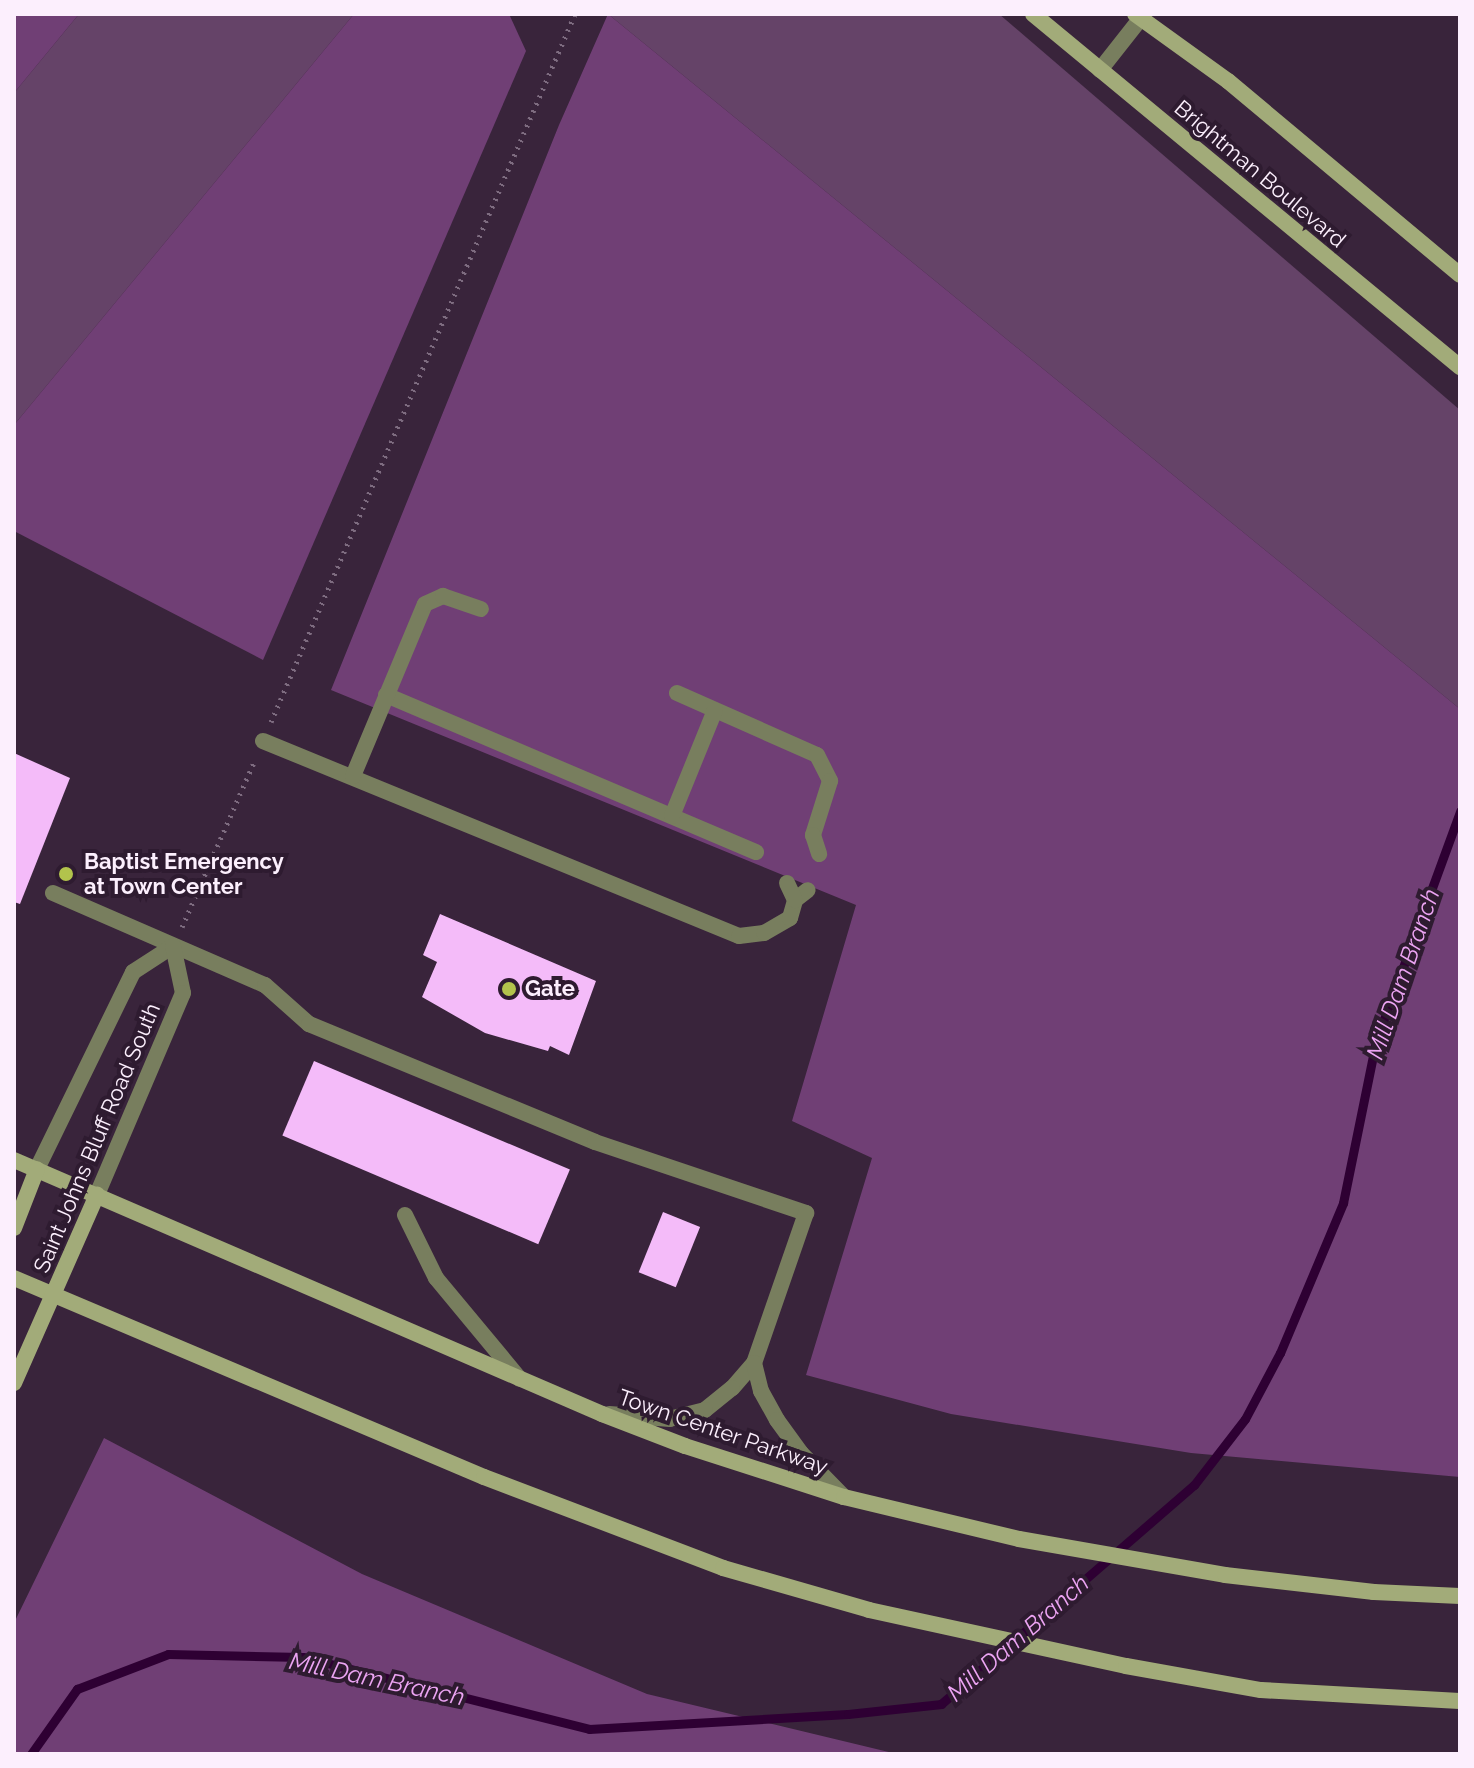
<!DOCTYPE html>
<style>
body{margin:0}
#map{position:relative;width:1474px;height:1768px;overflow:hidden;background:#39243b;font-family:Raleway,sans-serif}
div>[style]{position:absolute}
.green>*{inset:0;background:#654368}
.forest>*{inset:0;background:#703f75}
.stream>*{height:9px;margin:-4.5px;padding:0 4.5px;transform-origin:4.5px;border-radius:4.5px;background:#2e0033}
.building>*{inset:0;background:#f4bbf9;transform-origin:0 0}
.path>*{height:5px;margin-top:-2.5px;transform-origin:0;background:repeating-linear-gradient(90deg,#7e6c80 0 2px,transparent 0 8px)}
.lane>*{height:16px;margin:-8px;padding:0 8px;transform-origin:8px;border-radius:8px;background:#787e5e}
.street>*{height:16px;margin:-8px;padding:0 8px;transform-origin:8px;border-radius:8px;background:#787e5e}
.secondary>*{height:16px;margin:-8px;padding:0 8px;transform-origin:8px;border-radius:8px;background:#a2ab79}
.dots>*{width:22px;height:22px;translate:-50% -50%;box-sizing:border-box;border:4px solid #2e1b30;border-radius:50%}
span{translate:-50% -50%;white-space:nowrap;text-align:center;line-height:1.15;-webkit-text-stroke:8px #2e1b30;paint-order:stroke}
.street-label{font-size:22px;color:#fceffd}
.poi-label{font-size:22px;color:#fceffd;font-weight:700}
.left{translate:0 -50%;text-align:left}
.water-label{font-size:24px;color:#eca4f3;font-style:italic}
.frame{position:absolute;inset:0;border:16px solid #fceffd;pointer-events:none}
</style>
<div id="map">
<div class="green">
<i style="clip-path:polygon(79px 14px,354px 14px,14px 425px,14px 93px)"></i>
<i style="clip-path:polygon(608px 14px,999px 14px,1460px 410px,1460px 709px)"></i>
</div>
<div class="forest">
<i style="clip-path:polygon(14px 14px,79px 14px,14px 93px)"></i>
<i style="clip-path:polygon(354px 14px,509px 14px,526px 51px,263px 660px,14px 531px,14px 425px)"></i>
<i style="clip-path:polygon(608px 14px,1460px 709px,1460px 1477px,1191px 1453px,951px 1414px,806px 1375px,872px 1158px,792px 1121px,856px 905px,331px 690px,559px 125px)"></i>
<i style="clip-path:polygon(104px 1438px,362px 1574px,647px 1694px,897px 1754px,14px 1754px,14px 1623px)"></i>
</div>
<div class="stream">
<i style="left:31px;top:1754px;width:80px;rotate:-54.7deg"></i>
<i style="left:77px;top:1689px;width:97px;rotate:-21deg"></i>
<i style="left:168px;top:1654px;width:135px;rotate:1.3deg"></i>
<i style="left:303px;top:1657px;width:295px;rotate:14.1deg"></i>
<i style="left:589px;top:1729px;width:259px;rotate:-3.3deg"></i>
<i style="left:848px;top:1714px;width:94px;rotate:-6.1deg"></i>
<i style="left:941px;top:1704px;width:335px;rotate:-40.9deg"></i>
<i style="left:1194px;top:1485px;width:83px;rotate:-52.3deg"></i>
<i style="left:1245px;top:1419px;width:75px;rotate:-62.1deg"></i>
<i style="left:1280px;top:1353px;width:163px;rotate:-67.2deg"></i>
<i style="left:1343px;top:1203px;width:165px;rotate:-78.5deg"></i>
<i style="left:1376px;top:1041px;width:245px;rotate:-69.9deg"></i>
</div>
<div class="building">
<i style="clip-path:polygon(14px 753px,70px 778px,20px 904px,14px 902px)"></i>
<i style="clip-path:polygon(440px 914px,596px 981px,569px 1055px,550px 1046px,548px 1051px,485px 1033px,422px 997px,437px 962px,423px 955px)"></i>
<i style="left:314px;top:1061px;width:278px;height:81px;rotate:23deg"></i>
<i style="left:663px;top:1212px;width:40px;height:65px;rotate:22deg"></i>
</div>
<div class="path">
<i style="left:271px;top:722px;width:771px;rotate:-66.76deg"></i>
<i style="left:182px;top:927px;width:182px;rotate:-66.4deg"></i>
</div>
<div class="lane">
<i style="left:677px;top:693px;width:153px;rotate:23.9deg"></i>
<i style="left:817px;top:755px;width:29px;rotate:63deg"></i>
<i style="left:830px;top:781px;width:57px;rotate:107.5deg"></i>
<i style="left:813px;top:835px;width:20px;rotate:72deg"></i>
<i style="left:386px;top:695px;width:402px;rotate:23deg"></i>
<i style="left:263px;top:741px;width:514px;rotate:22.28deg"></i>
<i style="left:739px;top:936px;width:25px;rotate:-7deg"></i>
<i style="left:764px;top:933px;width:30px;rotate:-30deg"></i>
<i style="left:790px;top:918px;width:19px;rotate:-74deg"></i>
<i style="left:795px;top:900px;width:16px;rotate:-38deg"></i>
<i style="left:353px;top:776px;width:186px;rotate:-67.3deg"></i>
<i style="left:425px;top:604px;width:20px;rotate:-24deg"></i>
<i style="left:443px;top:596px;width:40px;rotate:18.9deg"></i>
<i style="left:672px;top:816px;width:114px;rotate:-67.9deg"></i>
<i style="left:787px;top:883px;width:19px;rotate:65deg"></i>
<i style="left:53px;top:893px;width:231px;rotate:23.5deg"></i>
<i style="left:265px;top:985px;width:59px;rotate:41.6deg"></i>
<i style="left:309px;top:1024px;width:309px;rotate:22.4deg"></i>
<i style="left:595px;top:1142px;width:223px;rotate:18.6deg"></i>
<i style="left:806px;top:1213px;width:159px;rotate:109.1deg"></i>
<i style="left:754px;top:1363px;width:33px;rotate:131deg"></i>
<i style="left:732px;top:1388px;width:35px;rotate:141deg"></i>
<i style="left:705px;top:1410px;width:36px;rotate:166deg"></i>
<i style="left:670px;top:1419px;width:61px;rotate:-175.3deg"></i>
<i style="left:405px;top:1215px;width:70px;rotate:63.8deg"></i>
<i style="left:436px;top:1278px;width:131px;rotate:50.3deg"></i>
<i style="left:754px;top:1363px;width:29px;rotate:76deg"></i>
<i style="left:761px;top:1391px;width:33px;rotate:61deg"></i>
<i style="left:777px;top:1420px;width:41px;rotate:54deg"></i>
<i style="left:801px;top:1453px;width:62px;rotate:45.7deg"></i>
</div>
<div class="street">
<i style="left:1100px;top:70px;width:71px;rotate:-51.8deg"></i>
<i style="left:37px;top:1169px;width:219px;rotate:-64deg"></i>
<i style="left:133px;top:972px;width:48px;rotate:-33deg"></i>
<i style="left:173px;top:946px;width:48px;rotate:78deg"></i>
<i style="left:183px;top:993px;width:220px;rotate:113.1deg"></i>
</div>
<div class="secondary">
<i style="left:1033px;top:14px;width:554px;rotate:39.58deg"></i>
<i style="left:1135px;top:14px;width:115px;rotate:35.8deg"></i>
<i style="left:1228px;top:81px;width:302px;rotate:39.9deg"></i>
<i style="left:14px;top:1160px;width:641px;rotate:23.36deg"></i>
<i style="left:602px;top:1414px;width:89px;rotate:21.1deg"></i>
<i style="left:685px;top:1446px;width:167px;rotate:17.8deg"></i>
<i style="left:844px;top:1497px;width:180px;rotate:13.5deg"></i>
<i style="left:1019px;top:1539px;width:209px;rotate:9.9deg"></i>
<i style="left:1225px;top:1575px;width:150px;rotate:6.5deg"></i>
<i style="left:1374px;top:1592px;width:86px;rotate:2.7deg"></i>
<i style="left:14px;top:1228px;width:63px;rotate:-68.7deg"></i>
<i style="left:14px;top:1278px;width:510px;rotate:22.95deg"></i>
<i style="left:484px;top:1477px;width:256px;rotate:20.8deg"></i>
<i style="left:723px;top:1568px;width:152px;rotate:16deg"></i>
<i style="left:869px;top:1610px;width:263px;rotate:12.3deg"></i>
<i style="left:1126px;top:1666px;width:137px;rotate:10.1deg"></i>
<i style="left:1261px;top:1690px;width:199px;rotate:3.2deg"></i>
<i style="left:14px;top:1383px;width:206px;rotate:-66.2deg"></i>
</div>
<div class="dots">
<i style="left:66px;top:874px;background:#b2c34c"></i>
<i style="left:509px;top:989px;background:#b2c34c"></i>
</div>
<div class="street-label">
<span style="left:1260px;top:174px;rotate:40deg">Brightman Boulevard</span>
<span style="left:97px;top:1138px;rotate:-67deg">Saint Johns Bluff Road South</span>
<span style="left:723px;top:1432px;rotate:19deg">Town Center Parkway</span>
</div>
<div class="poi-label">
<span class="left" style="left:84px;top:874px">Baptist Emergency<br>at Town Center</span>
<span class="left" style="left:525px;top:989px">Gate</span>
</div>
<div class="water-label">
<span style="left:1403px;top:974px;rotate:-71deg">Mill Dam Branch</span>
<span style="left:1018px;top:1638px;rotate:-41deg">Mill Dam Branch</span>
<span style="left:377px;top:1679px;rotate:12deg">Mill Dam Branch</span>
</div>
<div class="frame"></div>
</div>
